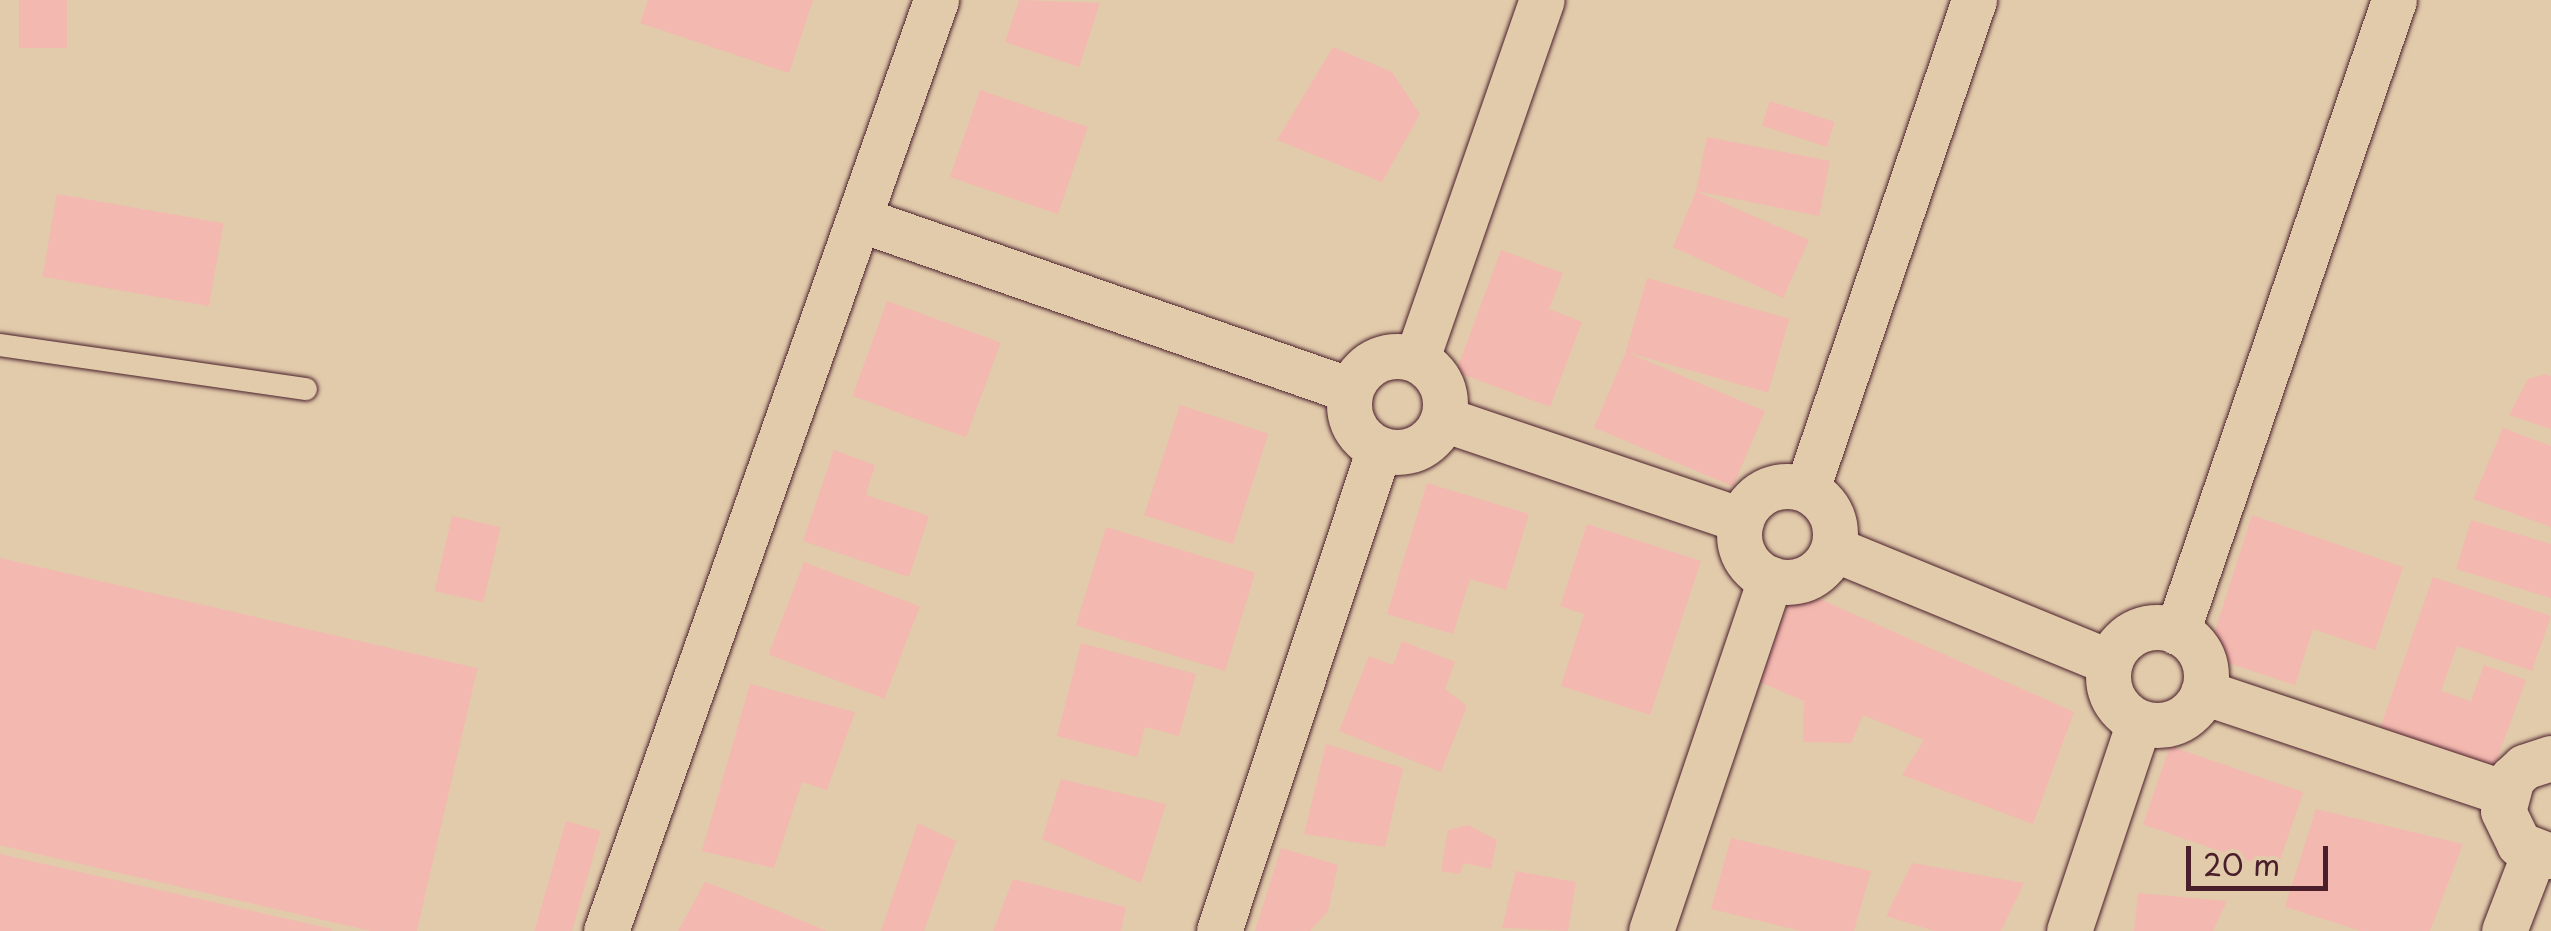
<!DOCTYPE html>
<style>
body{margin:0}
#map{position:relative;width:2551px;height:931px;overflow:hidden;background:#e2cbab;font-family:"Playpen Sans",sans-serif}
div>[style]{position:absolute}
.building>*{inset:0;background:#f3b8af;transform-origin:0 0}
.roads{filter:drop-shadow(0 0 2px #4a1f2b) drop-shadow(0 0 2px #4a1f2b)}
.lane>*{height:22px;margin:-11px;padding:0 11px;transform-origin:11px;border-radius:11px;background:#e2cbab}
.street>*{height:45px;margin:-22.5px;padding:0 22.5px;transform-origin:22.5px;border-radius:22.5px;background:#e2cbab}
.street>.ring{margin:-22.5px;padding:0;box-sizing:content-box;background:none;border:45px solid #e2cbab;border-radius:50%}
span{translate:-50% -50%;white-space:nowrap;text-align:center;line-height:1.15;-webkit-text-stroke:8px #e2cbab;paint-order:stroke}
.scale{position:absolute;left:2186px;top:846px;width:142px;height:45px;box-sizing:border-box;border:5px solid #4a1f2b;border-top:0;padding-left:12px;font-size:30px;line-height:35px;white-space:nowrap;color:#4a1f2b;-webkit-text-stroke:8px #e2cbab;paint-order:stroke}
</style>
<div id="map">
<div class="building">
<i style="left:19px;top:0;width:48px;height:48px"></i>
<i style="clip-path:polygon(648px 0,813px 0,789px 73px,640px 23px)"></i>
<i style="clip-path:polygon(1019px 0,1100px 3px,1079px 67px,1005px 42px)"></i>
<i style="clip-path:polygon(1333px 47px,1392px 72px,1420px 114px,1382px 182px,1277px 140px)"></i>
<i style="left:980px;top:90px;width:114px;height:92px;rotate:19deg"></i>
<i style="left:1770px;top:101px;width:68px;height:26px;rotate:18deg"></i>
<i style="clip-path:polygon(1707px 137px,1830px 161px,1819px 216px,1696px 191px,1809px 240px,1783px 298px,1673px 247px,1696px 191px)"></i>
<i style="left:57px;top:194px;width:169px;height:84px;rotate:10deg"></i>
<i style="clip-path:polygon(1501px 250px,1563px 273px,1549px 309px,1582px 322px,1550px 407px,1456px 372px)"></i>
<i style="left:1647px;top:278px;width:148px;height:77px;rotate:16deg"></i>
<i style="left:887px;top:301px;width:121px;height:101px;rotate:20deg"></i>
<i style="left:1626px;top:352px;width:151px;height:82px;rotate:23deg"></i>
<i style="clip-path:polygon(2546px 374px,2551px 376px,2551px 429px,2509px 415px,2528px 379px)"></i>
<i style="left:1180px;top:405px;width:93px;height:116px;rotate:18deg"></i>
<i style="clip-path:polygon(2503px 428px,2551px 446px,2551px 527px,2473px 499px)"></i>
<i style="clip-path:polygon(834px 450px,875px 465px,866px 495px,929px 516px,909px 577px,803px 541px)"></i>
<i style="clip-path:polygon(1427px 483px,1529px 514px,1506px 590px,1470px 579px,1453px 634px,1387px 614px)"></i>
<i style="clip-path:polygon(2252px 515px,2403px 567px,2375px 650px,2313px 629px,2295px 685px,2207px 656px)"></i>
<i style="left:452px;top:516px;width:50px;height:77px;rotate:13deg"></i>
<i style="clip-path:polygon(2471px 520px,2551px 544px,2551px 598px,2456px 569px)"></i>
<i style="clip-path:polygon(1587px 524px,1701px 561px,1650px 715px,1561px 686px,1584px 614px,1560px 606px)"></i>
<i style="left:1106px;top:527px;width:156px;height:103px;rotate:17deg"></i>
<i style="left:0;top:558px;width:490px;height:280px;rotate:13deg"></i>
<i style="left:804px;top:562px;width:124px;height:99px;rotate:21deg"></i>
<i style="clip-path:polygon(2433px 577px,2551px 616px,2532px 671px,2457px 646px,2441px 691px,2471px 701px,2484px 665px,2526px 680px,2488px 784px,2375px 743px)"></i>
<i style="clip-path:polygon(1795px 588px,2074px 712px,2033px 824px,1902px 775px,1924px 740px,1863px 715px,1851px 743px,1803px 742px,1804px 701px,1757px 681px)"></i>
<i style="clip-path:polygon(1402px 641px,1455px 662px,1445px 689px,1467px 706px,1441px 772px,1339px 731px,1369px 656px,1393px 665px)"></i>
<i style="clip-path:polygon(1081px 643px,1196px 674px,1179px 736px,1145px 727px,1137px 757px,1057px 736px)"></i>
<i style="clip-path:polygon(750px 684px,855px 712px,827px 790px,802px 782px,774px 868px,702px 851px)"></i>
<i style="clip-path:polygon(1326px 744px,1403px 768px,1385px 847px,1304px 834px)"></i>
<i style="left:2170px;top:746px;width:141px;height:83px;rotate:19deg"></i>
<i style="clip-path:polygon(1061px 779px,1166px 804px,1141px 883px,1042px 839px)"></i>
<i style="clip-path:polygon(2316px 809px,2463px 844px,2430px 931px,2361px 931px,2285px 907px)"></i>
<i style="left:566px;top:821px;width:36px;height:115px;rotate:16deg"></i>
<i style="clip-path:polygon(918px 823px,956px 841px,924px 931px,881px 931px)"></i>
<i style="clip-path:polygon(1468px 825px,1497px 840px,1491px 869px,1463px 863px,1460px 874px,1441px 871px,1448px 830px)"></i>
<i style="clip-path:polygon(1731px 838px,1871px 871px,1854px 931px,1801px 931px,1711px 909px)"></i>
<i style="clip-path:polygon(1281px 848px,1338px 865px,1328px 911px,1310px 931px,1255px 931px)"></i>
<i style="clip-path:polygon(0 854px,332px 929px,332px 931px,0 931px)"></i>
<i style="clip-path:polygon(1912px 863px,2024px 883px,2001px 931px,1934px 931px,1886px 916px)"></i>
<i style="clip-path:polygon(1516px 871px,1576px 882px,1568px 931px,1502px 928px)"></i>
<i style="clip-path:polygon(1013px 879px,1126px 907px,1121px 931px,993px 931px)"></i>
<i style="clip-path:polygon(705px 882px,724px 889px,827px 931px,678px 931px)"></i>
<i style="clip-path:polygon(2138px 893px,2227px 901px,2213px 931px,2134px 931px)"></i>
</div>
<div class="roads">
<div class="lane">
<i style="left:0;top:345px;width:309px;rotate:8.2deg"></i>
</div>
<div class="street">
<i style="left:859px;top:219px;width:520px;rotate:19.2deg"></i>
<i class="ring" style="left:1349px;top:356px;width:51px;height:51px"></i>
<i style="left:1417px;top:358px;width:379px;rotate:-70.8deg"></i>
<i style="left:1443px;top:419px;width:315px;rotate:18.7deg"></i>
<i class="ring" style="left:1739px;top:486px;width:51px;height:51px"></i>
<i style="left:1807px;top:489px;width:517px;rotate:-71.14deg"></i>
<i style="left:1834px;top:549px;width:298px;rotate:22.3deg"></i>
<i class="ring" style="left:2108px;top:627px;width:53px;height:53px"></i>
<i style="left:2177px;top:632px;width:668px;rotate:-71.05deg"></i>
<i style="left:2203px;top:692px;width:318px;rotate:18.5deg"></i>
<i style="left:2551px;top:758px;width:28px;rotate:162deg"></i>
<i style="left:2524px;top:767px;width:16px;rotate:137deg"></i>
<i style="left:2512px;top:778px;width:34px;rotate:105deg"></i>
<i style="left:2503px;top:811px;width:37px;rotate:64deg"></i>
<i style="left:2519px;top:844px;width:34px;rotate:21deg"></i>
<i style="left:606px;top:931px;width:988px;rotate:-70.48deg"></i>
<i style="left:1219px;top:931px;width:508px;rotate:-71.64deg"></i>
<i style="left:1651px;top:931px;width:372px;rotate:-71.3deg"></i>
<i style="left:2069px;top:931px;width:220px;rotate:-71.5deg"></i>
<i style="left:2504px;top:931px;width:84px;rotate:-69deg"></i>
</div>
</div>
<div class="scale">20 m</div>
</div>
